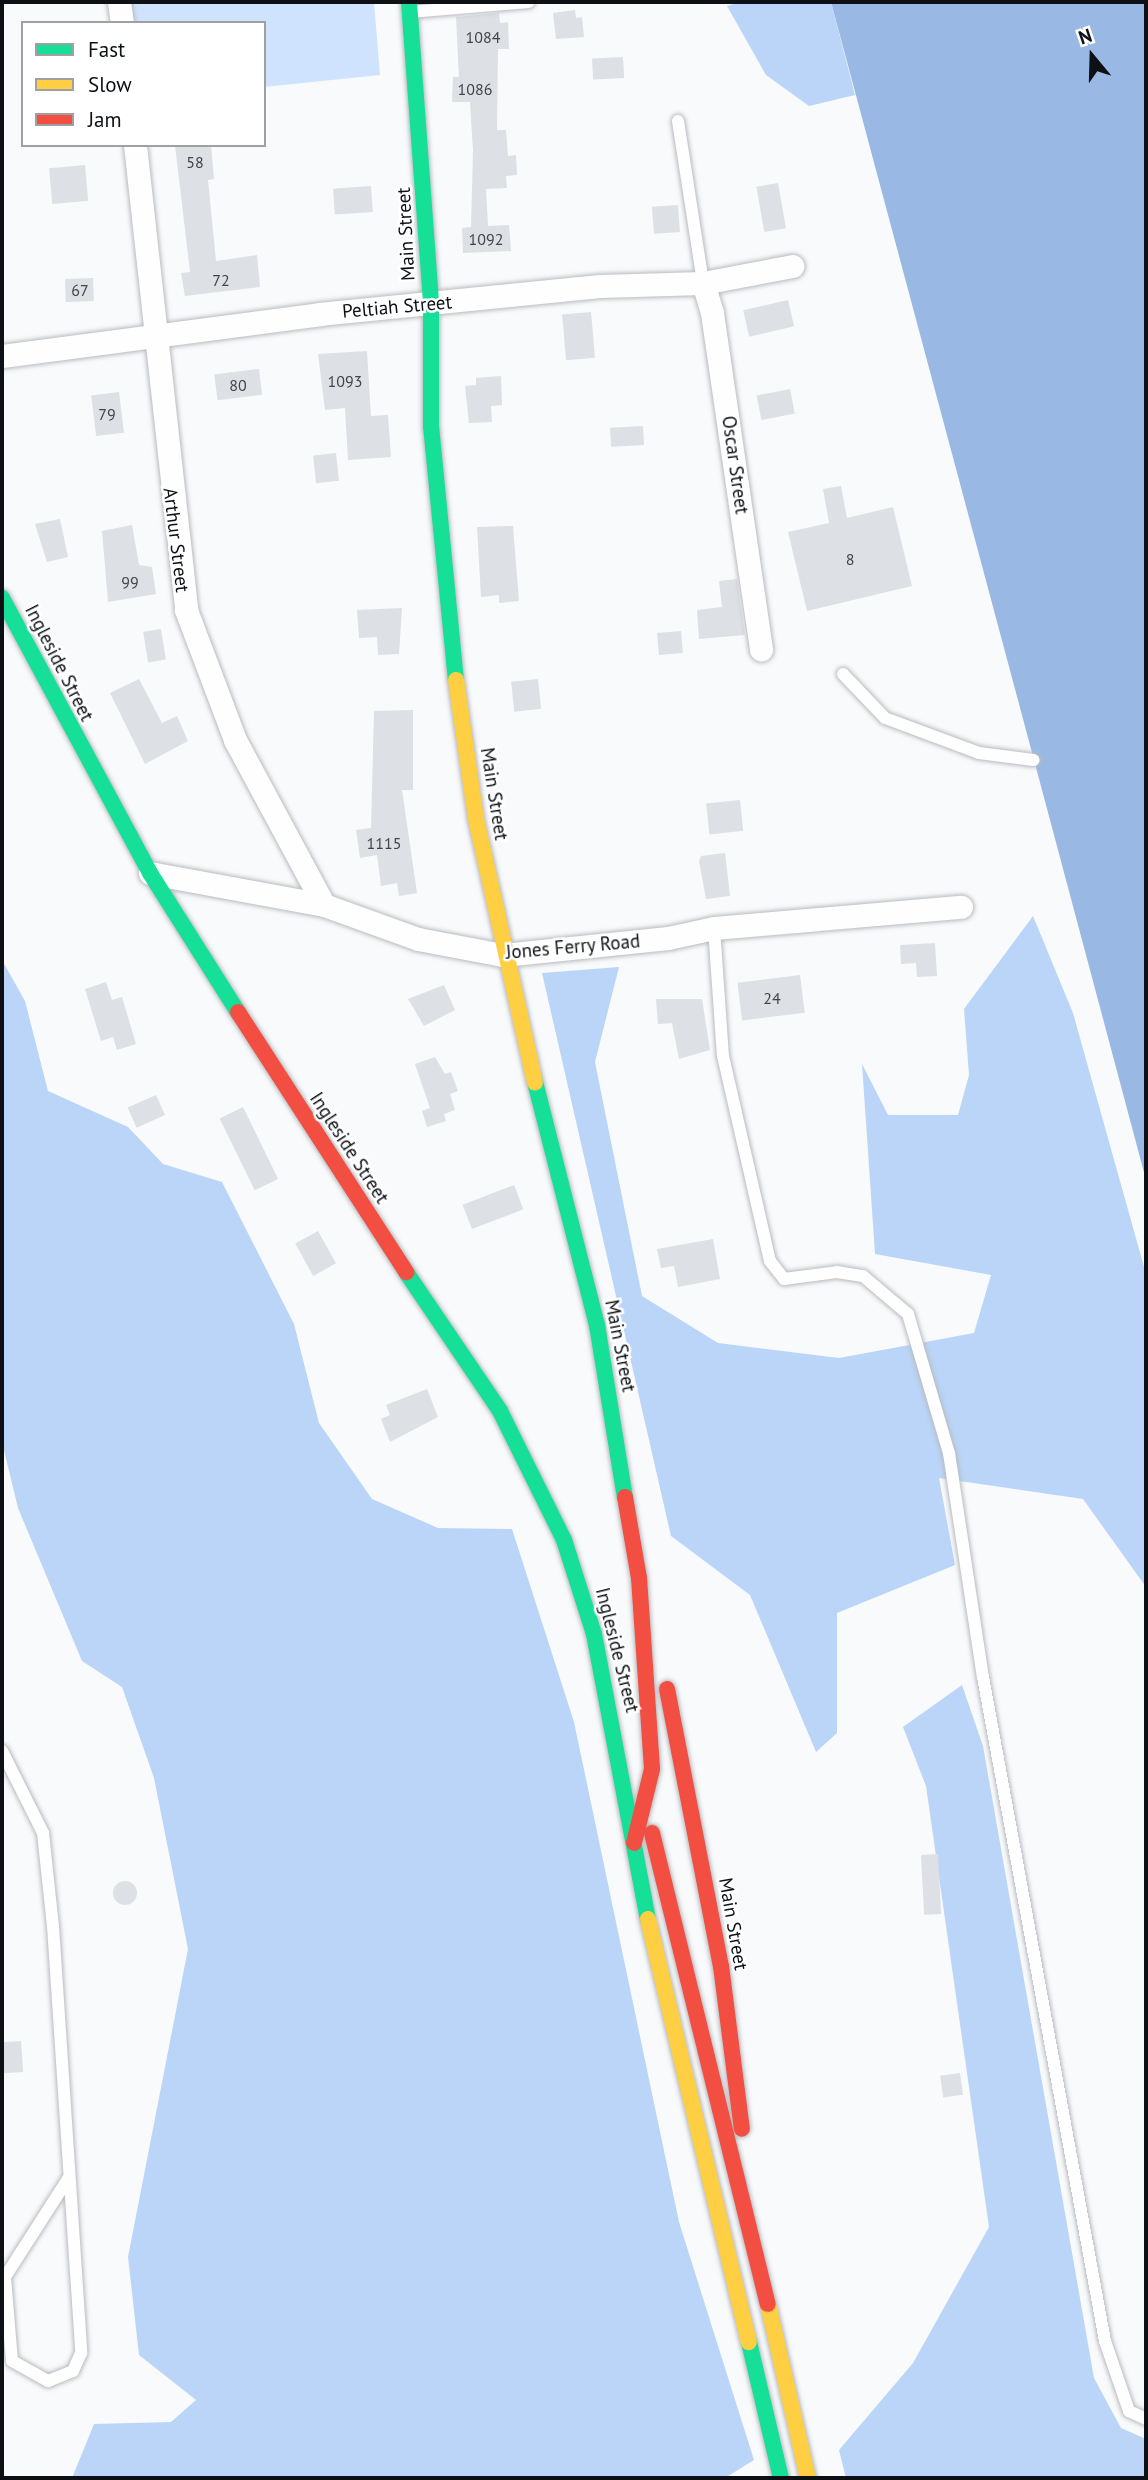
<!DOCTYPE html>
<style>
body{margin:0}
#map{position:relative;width:1148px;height:2480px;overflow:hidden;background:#f8fafc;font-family:"PT Sans",sans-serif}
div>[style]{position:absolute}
.green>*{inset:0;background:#d0e3fe}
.forest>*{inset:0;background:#bad5f8}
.water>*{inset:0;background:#99b9e4}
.building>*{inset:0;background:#dde0e4;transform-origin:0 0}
.round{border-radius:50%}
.roads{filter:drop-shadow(0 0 2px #b9bbbf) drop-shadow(0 0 2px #b9bbbf)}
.lane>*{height:12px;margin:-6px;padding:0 6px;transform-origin:6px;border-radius:6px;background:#fefeff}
.street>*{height:23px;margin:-11.5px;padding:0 11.5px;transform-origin:11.5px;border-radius:11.5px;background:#fefeff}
.fast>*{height:16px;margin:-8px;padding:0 8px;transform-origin:8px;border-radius:8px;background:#16e098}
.slow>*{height:16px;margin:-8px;padding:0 8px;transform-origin:8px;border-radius:8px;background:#ffcf43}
.jam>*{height:16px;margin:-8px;padding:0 8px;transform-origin:8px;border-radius:8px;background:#f24e42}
span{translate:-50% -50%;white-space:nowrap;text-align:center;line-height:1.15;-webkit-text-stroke:5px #fff;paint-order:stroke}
.number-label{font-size:16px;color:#41454a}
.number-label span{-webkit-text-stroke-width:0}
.street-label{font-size:19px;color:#0d1116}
.frame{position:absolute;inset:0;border:4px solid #0d1116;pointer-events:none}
.legend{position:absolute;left:21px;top:21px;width:245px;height:126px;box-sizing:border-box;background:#fff;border:2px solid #9ea0a2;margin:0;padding:9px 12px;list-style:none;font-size:21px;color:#0d1116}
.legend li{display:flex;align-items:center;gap:14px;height:35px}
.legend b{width:35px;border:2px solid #9ea0a2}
.north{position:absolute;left:1057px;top:21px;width:70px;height:70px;-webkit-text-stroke:5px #fff;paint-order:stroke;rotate:341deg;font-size:19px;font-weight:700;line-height:28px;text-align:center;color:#0d1116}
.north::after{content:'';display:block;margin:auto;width:24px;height:32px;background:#0d1116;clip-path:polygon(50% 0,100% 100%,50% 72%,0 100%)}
</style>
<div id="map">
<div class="green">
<i style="clip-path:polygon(131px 2px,374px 2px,380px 75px,264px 87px,264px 23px,133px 23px)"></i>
</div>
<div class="forest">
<i style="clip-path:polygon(740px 2px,831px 2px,855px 95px,809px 106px,766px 75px,727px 6px)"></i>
<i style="clip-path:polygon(1033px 916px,1073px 1013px,1146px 1274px,1146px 1587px,1083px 1499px,939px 1478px,955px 1565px,837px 1613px,837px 1733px,816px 1752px,750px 1595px,671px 1536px,542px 973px,619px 967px,595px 1062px,642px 1296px,718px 1343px,839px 1358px,974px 1333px,991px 1275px,875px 1254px,862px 1064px,888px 1115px,958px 1115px,969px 1075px,964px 1009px)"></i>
<i style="clip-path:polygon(2px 960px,25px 1001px,48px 1091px,128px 1127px,163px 1164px,222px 1182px,294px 1324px,319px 1423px,372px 1499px,438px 1528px,512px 1529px,574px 1722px,679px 2222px,754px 2460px,725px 2478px,72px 2478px,94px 2424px,171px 2422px,196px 2400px,139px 2355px,128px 2257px,188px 1949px,154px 1778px,122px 1687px,82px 1661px,18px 1508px,2px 1442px)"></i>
<i style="clip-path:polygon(962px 1685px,983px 1746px,1094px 2378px,1121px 2428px,1146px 2439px,1146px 2478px,846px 2478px,839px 2450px,913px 2363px,989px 2227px,926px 1786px,903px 1727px)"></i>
</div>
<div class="water">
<i style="clip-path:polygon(831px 2px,1146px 2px,1146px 1180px,1034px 760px)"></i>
</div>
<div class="building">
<i style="clip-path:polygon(575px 10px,576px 18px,582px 17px,584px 37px,556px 39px,553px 13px)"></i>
<i style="clip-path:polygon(499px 13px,500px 23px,508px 22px,509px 49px,498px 49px,497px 130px,506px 130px,508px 156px,516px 155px,517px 175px,506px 176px,507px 188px,486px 189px,488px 226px,509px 225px,511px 251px,463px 253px,462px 228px,471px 227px,473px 151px,470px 102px,452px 102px,453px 77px,459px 77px,456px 17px)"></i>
<i style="left:623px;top:57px;width:21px;height:31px;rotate:87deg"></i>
<i style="clip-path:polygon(175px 145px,211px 145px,214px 179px,208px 180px,216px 261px,257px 255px,260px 287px,185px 296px,181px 273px,190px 272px)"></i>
<i style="left:85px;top:165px;width:36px;height:36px;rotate:85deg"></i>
<i style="left:778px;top:183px;width:46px;height:22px;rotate:80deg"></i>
<i style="left:371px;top:186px;width:26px;height:38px;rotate:86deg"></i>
<i style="left:678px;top:205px;width:27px;height:26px;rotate:86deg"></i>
<i style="left:93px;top:278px;width:23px;height:28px;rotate:88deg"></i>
<i style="left:788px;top:300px;width:27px;height:46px;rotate:77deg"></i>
<i style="left:591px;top:312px;width:46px;height:29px;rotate:85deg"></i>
<i style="clip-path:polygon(367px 351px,371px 416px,388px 415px,391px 457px,348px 460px,345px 408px,325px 410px,318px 354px)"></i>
<i style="left:259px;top:369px;width:26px;height:45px;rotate:83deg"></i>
<i style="clip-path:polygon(501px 376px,502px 405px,491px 406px,492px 422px,469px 423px,465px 386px,476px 385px,476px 378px)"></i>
<i style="left:790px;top:389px;width:25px;height:34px;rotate:79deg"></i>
<i style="left:119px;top:392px;width:41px;height:28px;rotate:83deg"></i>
<i style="left:643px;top:426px;width:19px;height:33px;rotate:87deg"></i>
<i style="left:336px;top:453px;width:28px;height:23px;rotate:84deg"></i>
<i style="clip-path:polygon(841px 486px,847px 518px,893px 507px,912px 586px,807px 611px,788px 532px,829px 523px,823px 489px)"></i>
<i style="clip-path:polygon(60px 519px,68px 557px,47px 562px,35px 524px)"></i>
<i style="clip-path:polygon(132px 525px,139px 565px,152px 567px,156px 594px,108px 602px,102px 531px)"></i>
<i style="clip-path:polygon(513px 526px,519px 601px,499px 603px,499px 595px,481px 597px,477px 527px)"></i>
<i style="clip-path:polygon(737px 579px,745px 635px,699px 639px,697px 610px,722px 607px,719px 581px)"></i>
<i style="clip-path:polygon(402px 608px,399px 654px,378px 655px,377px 637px,359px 638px,357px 610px)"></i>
<i style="left:161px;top:629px;width:31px;height:18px;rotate:81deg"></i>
<i style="left:681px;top:631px;width:22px;height:24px;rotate:85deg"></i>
<i style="clip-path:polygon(139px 679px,162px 723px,177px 716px,188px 741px,145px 764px,110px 693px)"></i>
<i style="left:538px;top:679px;width:30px;height:27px;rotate:84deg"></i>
<i style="clip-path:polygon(413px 710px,413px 790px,402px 790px,417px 893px,399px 896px,397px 883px,381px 886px,377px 855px,360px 858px,356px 830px,371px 828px,374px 711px)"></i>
<i style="left:740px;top:800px;width:31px;height:34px;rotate:84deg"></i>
<i style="clip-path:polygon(725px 853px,730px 896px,706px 899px,699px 861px,701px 856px)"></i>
<i style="clip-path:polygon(935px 943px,937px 976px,917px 977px,916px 963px,901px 964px,900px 945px)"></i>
<i style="left:800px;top:975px;width:38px;height:63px;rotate:83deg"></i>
<i style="clip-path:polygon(106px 982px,112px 1000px,122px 997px,136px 1044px,117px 1050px,113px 1037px,101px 1041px,85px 989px)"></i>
<i style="clip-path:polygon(444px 985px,455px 1010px,424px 1026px,408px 999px)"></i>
<i style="clip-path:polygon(656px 999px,702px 999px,710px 1050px,679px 1059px,672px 1023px,658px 1024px)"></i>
<i style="clip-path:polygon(435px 1057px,445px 1074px,451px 1072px,458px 1091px,450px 1094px,455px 1110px,444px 1114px,446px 1121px,427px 1127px,422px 1111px,430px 1108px,415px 1064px)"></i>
<i style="left:156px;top:1095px;width:22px;height:31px;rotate:66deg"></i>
<i style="left:243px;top:1107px;width:80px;height:26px;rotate:64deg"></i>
<i style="left:514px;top:1185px;width:26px;height:55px;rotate:69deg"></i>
<i style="left:318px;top:1231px;width:37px;height:26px;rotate:61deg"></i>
<i style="clip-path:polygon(713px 1239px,720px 1279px,678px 1287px,674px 1266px,661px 1268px,657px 1249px)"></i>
<i style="clip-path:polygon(427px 1389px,438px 1417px,390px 1442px,381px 1419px,390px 1415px,386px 1405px)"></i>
<i style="left:938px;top:1854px;width:60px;height:17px;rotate:87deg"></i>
<i class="round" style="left:113px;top:1881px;width:24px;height:24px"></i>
<i style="left:21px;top:2041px;width:31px;height:19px;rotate:86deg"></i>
<i style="left:960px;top:2073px;width:22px;height:20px;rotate:82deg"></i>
</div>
<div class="roads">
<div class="lane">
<i style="left:410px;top:12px;width:119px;rotate:-4.8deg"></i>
<i style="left:678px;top:121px;width:164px;rotate:81.2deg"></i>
<i style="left:843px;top:674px;width:61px;rotate:46.3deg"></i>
<i style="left:885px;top:718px;width:100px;rotate:20.4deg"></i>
<i style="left:979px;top:753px;width:55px;rotate:7.3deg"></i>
<i style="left:714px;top:928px;width:128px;rotate:86deg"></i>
<i style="left:723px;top:1056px;width:210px;rotate:77.1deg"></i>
<i style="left:770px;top:1261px;width:23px;rotate:52deg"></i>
<i style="left:784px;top:1279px;width:53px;rotate:-7.5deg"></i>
<i style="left:837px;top:1272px;width:26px;rotate:9deg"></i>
<i style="left:863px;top:1276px;width:59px;rotate:40.2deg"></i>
<i style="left:908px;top:1314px;width:145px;rotate:73.6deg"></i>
<i style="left:949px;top:1453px;width:227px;rotate:81.4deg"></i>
<i style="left:983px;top:1677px;width:675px;rotate:79.59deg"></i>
<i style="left:1105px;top:2341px;width:74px;rotate:71.1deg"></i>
<i style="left:1129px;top:2411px;width:19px;rotate:25deg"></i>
<i style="left:2px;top:1751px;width:92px;rotate:63.4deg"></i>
<i style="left:43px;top:1833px;width:94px;rotate:83.9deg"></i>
<i style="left:53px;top:1926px;width:428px;rotate:86.2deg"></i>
<i style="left:81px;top:2353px;width:20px;rotate:114deg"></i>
<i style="left:73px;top:2371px;width:27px;rotate:158deg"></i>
<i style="left:48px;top:2381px;width:41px;rotate:-150.9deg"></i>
<i style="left:12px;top:2361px;width:84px;rotate:-94.8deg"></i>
<i style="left:5px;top:2277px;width:117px;rotate:-57.3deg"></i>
</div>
<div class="street">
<i style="left:119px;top:2px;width:21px;rotate:82deg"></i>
<i style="left:135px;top:145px;width:468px;rotate:83.7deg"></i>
<i style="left:186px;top:610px;width:139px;rotate:69.3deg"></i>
<i style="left:235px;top:740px;width:187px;rotate:61.7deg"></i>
<i style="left:703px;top:283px;width:31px;rotate:73deg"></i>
<i style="left:712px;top:313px;width:340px;rotate:81.7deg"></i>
<i style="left:2px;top:356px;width:320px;rotate:-7.5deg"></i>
<i style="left:319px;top:314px;width:282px;rotate:-5.7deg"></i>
<i style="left:600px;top:286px;width:103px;rotate:-1.7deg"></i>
<i style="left:703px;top:283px;width:91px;rotate:-10.8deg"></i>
<i style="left:150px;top:873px;width:177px;rotate:10.4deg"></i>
<i style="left:324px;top:905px;width:100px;rotate:19.9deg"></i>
<i style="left:418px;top:939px;width:86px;rotate:10.7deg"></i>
<i style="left:503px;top:955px;width:166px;rotate:-5.9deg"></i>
<i style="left:668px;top:938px;width:47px;rotate:-12.3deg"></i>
<i style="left:714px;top:928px;width:248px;rotate:-4.9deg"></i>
</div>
<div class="fast">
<i style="left:409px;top:2px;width:303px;rotate:85.8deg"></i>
<i style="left:431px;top:304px;width:122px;rotate:90deg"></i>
<i style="left:431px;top:426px;width:255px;rotate:84.4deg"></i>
<i style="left:2px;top:598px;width:312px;rotate:61.7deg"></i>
<i style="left:150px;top:873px;width:165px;rotate:57.7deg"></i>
<i style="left:535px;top:1082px;width:251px;rotate:75.7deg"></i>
<i style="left:597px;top:1325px;width:174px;rotate:80.8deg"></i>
<i style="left:406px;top:1272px;width:168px;rotate:55.9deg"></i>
<i style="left:500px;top:1411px;width:144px;rotate:63.6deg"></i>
<i style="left:564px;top:1540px;width:99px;rotate:72.3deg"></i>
<i style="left:594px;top:1634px;width:290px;rotate:79.3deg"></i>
<i style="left:749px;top:2342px;width:140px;rotate:76.8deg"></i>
</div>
<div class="slow">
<i style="left:456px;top:680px;width:140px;rotate:81.8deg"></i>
<i style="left:476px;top:819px;width:270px;rotate:77.4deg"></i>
<i style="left:648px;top:1919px;width:435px;rotate:76.6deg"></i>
<i style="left:768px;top:2304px;width:179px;rotate:77.1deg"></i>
</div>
<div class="jam">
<i style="left:238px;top:1012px;width:310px;rotate:57.1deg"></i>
<i style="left:625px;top:1497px;width:82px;rotate:80.2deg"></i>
<i style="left:639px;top:1578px;width:191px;rotate:86.1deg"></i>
<i style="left:652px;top:1769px;width:76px;rotate:103.7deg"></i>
<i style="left:667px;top:1689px;width:282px;rotate:79deg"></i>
<i style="left:721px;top:1966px;width:164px;rotate:82.7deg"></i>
<i style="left:652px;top:1833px;width:485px;rotate:76.2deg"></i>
</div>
</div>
<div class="number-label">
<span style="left:483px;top:37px">1084</span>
<span style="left:475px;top:89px">1086</span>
<span style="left:195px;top:162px">58</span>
<span style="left:486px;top:239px">1092</span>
<span style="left:221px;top:280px">72</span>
<span style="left:80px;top:290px">67</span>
<span style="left:345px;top:381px">1093</span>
<span style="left:238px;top:385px">80</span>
<span style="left:107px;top:414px">79</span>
<span style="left:850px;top:559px">8</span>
<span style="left:130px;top:582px">99</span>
<span style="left:384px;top:843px">1115</span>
<span style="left:772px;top:998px">24</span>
</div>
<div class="street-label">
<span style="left:406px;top:234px;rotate:-93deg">Main Street</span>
<span style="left:397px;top:307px;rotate:-5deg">Peltiah Street</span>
<span style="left:735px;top:465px;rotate:82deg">Oscar Street</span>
<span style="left:176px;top:540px;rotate:83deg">Arthur Street</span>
<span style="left:59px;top:663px;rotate:63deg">Ingleside Street</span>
<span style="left:494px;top:794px;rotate:81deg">Main Street</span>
<span style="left:573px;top:947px;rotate:-5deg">Jones Ferry Road</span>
<span style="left:349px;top:1148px;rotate:57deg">Ingleside Street</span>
<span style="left:620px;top:1346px;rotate:79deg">Main Street</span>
<span style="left:617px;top:1650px;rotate:76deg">Ingleside Street</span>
<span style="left:733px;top:1924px;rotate:80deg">Main Street</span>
</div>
<div class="frame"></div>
<ul class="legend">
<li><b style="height:9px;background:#16e098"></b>Fast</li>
<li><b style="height:9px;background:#ffcf43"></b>Slow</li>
<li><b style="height:9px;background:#f24e42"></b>Jam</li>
</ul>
<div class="north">N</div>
</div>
